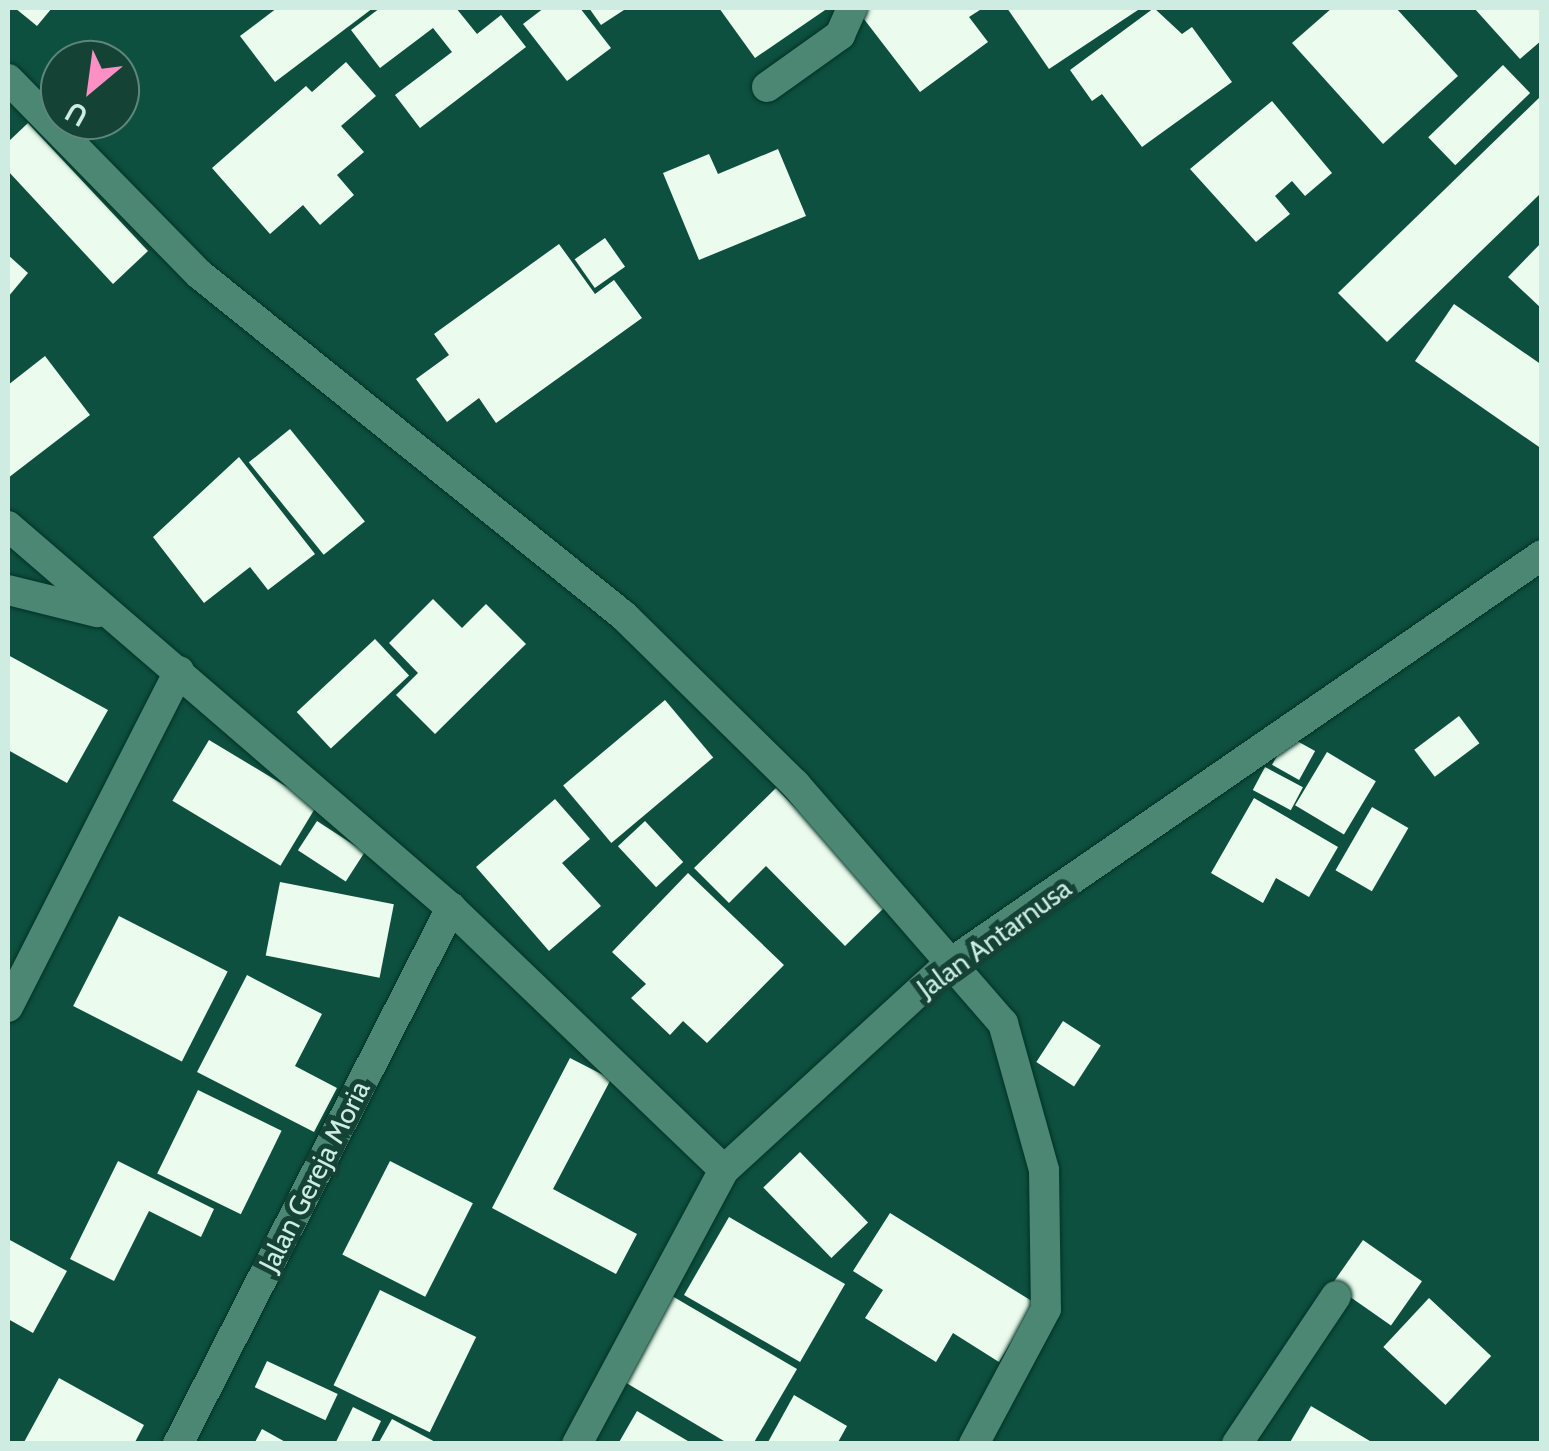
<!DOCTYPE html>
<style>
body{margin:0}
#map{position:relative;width:1549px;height:1451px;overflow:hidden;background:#0e503f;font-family:Cabin,sans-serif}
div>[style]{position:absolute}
.building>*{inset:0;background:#ebfbed;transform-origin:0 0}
.roads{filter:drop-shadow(0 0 2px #013327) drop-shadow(0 0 2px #013327)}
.minor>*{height:30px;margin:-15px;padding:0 15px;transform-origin:15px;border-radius:15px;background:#4b8773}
span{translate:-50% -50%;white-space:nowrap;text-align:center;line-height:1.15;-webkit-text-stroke:10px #144336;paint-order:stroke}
.street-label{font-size:28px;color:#ceece1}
.frame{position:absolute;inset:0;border:10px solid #ceece1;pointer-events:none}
.north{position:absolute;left:40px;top:40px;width:100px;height:100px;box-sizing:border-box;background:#144336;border:2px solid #5e877a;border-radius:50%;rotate:209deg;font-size:28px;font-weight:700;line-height:40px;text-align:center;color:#ceece1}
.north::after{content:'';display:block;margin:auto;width:35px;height:45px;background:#fc8fc3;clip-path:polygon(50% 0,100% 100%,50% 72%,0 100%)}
</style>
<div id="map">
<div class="building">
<i style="clip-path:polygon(15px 8px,52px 8px,37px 26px)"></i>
<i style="clip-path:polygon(277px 8px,373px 8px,275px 82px,240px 36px)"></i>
<i style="clip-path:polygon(380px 8px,456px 8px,477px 34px,501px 15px,526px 47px,420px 128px,395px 95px,452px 52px,433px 28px,380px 68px,351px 30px)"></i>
<i style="clip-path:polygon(544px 8px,580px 8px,611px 48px,567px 81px,523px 24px)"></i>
<i style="clip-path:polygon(589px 8px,627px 8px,601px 25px)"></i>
<i style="clip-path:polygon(719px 8px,828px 8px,755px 58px)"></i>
<i style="clip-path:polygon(983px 8px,969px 17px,988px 42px,920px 92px,857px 10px)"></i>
<i style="clip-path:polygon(1007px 8px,1141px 8px,1049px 69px)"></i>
<i style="clip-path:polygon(1154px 8px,1182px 34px,1192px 27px,1232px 82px,1142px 147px,1102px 94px,1092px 101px,1070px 70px)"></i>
<i style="clip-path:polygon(1332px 8px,1396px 8px,1458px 76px,1383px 144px,1292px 43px)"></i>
<i style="clip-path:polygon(1474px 8px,1542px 8px,1542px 40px,1520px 59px)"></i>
<i style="clip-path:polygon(346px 62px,376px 96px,341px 126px,364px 152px,337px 175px,354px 195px,320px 225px,303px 205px,270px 234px,212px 168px,306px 86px,312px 92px)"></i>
<i style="left:1503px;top:65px;width:39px;height:104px;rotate:46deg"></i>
<i style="clip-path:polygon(1542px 95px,1542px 192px,1387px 342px,1338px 293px)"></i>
<i style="clip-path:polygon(1272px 101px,1332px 173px,1305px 196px,1292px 181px,1275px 196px,1290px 214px,1256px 242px,1190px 169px)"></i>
<i style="clip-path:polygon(28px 123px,148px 251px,113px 284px,8px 171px,8px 142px)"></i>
<i style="clip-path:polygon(778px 149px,806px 216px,699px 260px,663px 173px,709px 154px,718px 174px)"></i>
<i style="left:605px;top:238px;width:35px;height:37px;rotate:55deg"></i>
<i style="clip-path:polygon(1542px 242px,1542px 309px,1508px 277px)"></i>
<i style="clip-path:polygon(559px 244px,595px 294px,614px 280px,642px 318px,496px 423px,479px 398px,447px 422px,416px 379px,449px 355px,434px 334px)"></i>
<i style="clip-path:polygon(8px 255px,28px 273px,8px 297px)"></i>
<i style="clip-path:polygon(1454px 304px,1542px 365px,1542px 449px,1415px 361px)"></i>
<i style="clip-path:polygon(45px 356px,90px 415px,8px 478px,8px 385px)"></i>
<i style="left:290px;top:429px;width:119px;height:53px;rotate:51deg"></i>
<i style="clip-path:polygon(239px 457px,315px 554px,268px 590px,250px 567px,204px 603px,153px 537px)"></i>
<i style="clip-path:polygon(433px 599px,462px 628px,486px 604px,526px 644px,435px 734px,396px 695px,418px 673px,389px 643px)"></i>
<i style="left:375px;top:639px;width:50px;height:107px;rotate:47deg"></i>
<i style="clip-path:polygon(8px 655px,108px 710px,67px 783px,8px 750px)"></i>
<i style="left:665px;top:700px;width:75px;height:133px;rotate:50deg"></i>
<i style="left:1459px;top:716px;width:34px;height:56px;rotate:53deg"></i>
<i style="left:1288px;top:736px;width:31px;height:33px;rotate:29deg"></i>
<i style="left:209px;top:740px;width:126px;height:71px;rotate:31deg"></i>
<i style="left:1327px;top:752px;width:57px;height:62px;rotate:31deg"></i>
<i style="left:1265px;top:767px;width:43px;height:26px;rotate:28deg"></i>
<i style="clip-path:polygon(776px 788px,889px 903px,845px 946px,766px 866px,729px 903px,694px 868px)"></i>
<i style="clip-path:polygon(1254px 798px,1338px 847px,1309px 897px,1276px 878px,1263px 903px,1211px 873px)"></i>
<i style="clip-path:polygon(555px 799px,590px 839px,562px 863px,601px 906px,549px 951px,476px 867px)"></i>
<i style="left:1372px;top:807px;width:42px;height:73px;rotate:30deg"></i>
<i style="left:317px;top:821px;width:57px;height:35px;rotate:33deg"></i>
<i style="left:645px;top:821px;width:56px;height:37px;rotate:47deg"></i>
<i style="clip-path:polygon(688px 873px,784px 965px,707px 1043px,683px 1021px,670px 1035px,631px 998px,646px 984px,612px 952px)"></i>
<i style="left:280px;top:882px;width:116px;height:75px;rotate:11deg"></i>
<i style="left:119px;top:916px;width:122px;height:101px;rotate:27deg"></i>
<i style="clip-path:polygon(247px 975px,322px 1014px,295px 1066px,337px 1088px,314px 1132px,197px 1072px)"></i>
<i style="left:1063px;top:1021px;width:45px;height:49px;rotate:33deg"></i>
<i style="clip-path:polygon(570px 1058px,611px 1079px,553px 1189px,637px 1234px,616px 1274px,492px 1208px)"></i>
<i style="left:198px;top:1090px;width:93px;height:93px;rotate:26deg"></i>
<i style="left:800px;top:1152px;width:98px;height:51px;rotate:46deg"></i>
<i style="clip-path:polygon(118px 1161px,214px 1209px,201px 1237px,149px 1211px,114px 1281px,70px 1259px)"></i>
<i style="left:390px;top:1161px;width:93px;height:105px;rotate:27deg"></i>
<i style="clip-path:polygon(890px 1213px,1035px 1303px,999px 1362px,953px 1333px,936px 1362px,865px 1318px,883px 1290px,853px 1271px)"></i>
<i style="left:729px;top:1217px;width:134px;height:90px;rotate:30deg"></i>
<i style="clip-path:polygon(8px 1239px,67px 1271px,33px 1333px,8px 1319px)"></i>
<i style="left:1363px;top:1240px;width:72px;height:54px;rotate:35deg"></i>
<i style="left:380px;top:1290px;width:107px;height:106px;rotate:26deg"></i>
<i style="clip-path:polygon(672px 1296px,797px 1369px,753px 1444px,729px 1444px,623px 1381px)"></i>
<i style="left:1429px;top:1298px;width:85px;height:67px;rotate:43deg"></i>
<i style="left:267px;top:1361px;width:78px;height:29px;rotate:25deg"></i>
<i style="clip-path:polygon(59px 1378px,144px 1425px,134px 1444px,23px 1444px)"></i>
<i style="clip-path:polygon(794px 1395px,847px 1426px,837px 1444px,767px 1444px)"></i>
<i style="clip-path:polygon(1311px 1406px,1375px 1444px,1289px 1444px)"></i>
<i style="clip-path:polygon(353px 1407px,381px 1421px,370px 1444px,335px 1444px)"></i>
<i style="clip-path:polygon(637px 1411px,693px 1444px,618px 1444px)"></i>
<i style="clip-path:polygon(392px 1419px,439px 1444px,378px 1444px)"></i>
<i style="clip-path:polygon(262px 1429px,289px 1444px,254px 1444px)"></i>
</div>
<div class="roads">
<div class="minor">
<i style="left:8px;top:79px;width:273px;rotate:45.6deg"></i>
<i style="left:199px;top:274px;width:546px;rotate:38.82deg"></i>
<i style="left:624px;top:616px;width:240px;rotate:44.5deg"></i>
<i style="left:795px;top:784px;width:317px;rotate:49deg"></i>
<i style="left:1003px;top:1023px;width:153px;rotate:74.4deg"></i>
<i style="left:1044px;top:1170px;width:139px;rotate:89.2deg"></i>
<i style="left:1046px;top:1309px;width:153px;rotate:118.1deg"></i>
<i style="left:767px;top:87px;width:90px;rotate:-35.5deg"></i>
<i style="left:840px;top:35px;width:30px;rotate:-66deg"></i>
<i style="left:8px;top:526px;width:585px;rotate:40.77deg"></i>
<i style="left:451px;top:908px;width:378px;rotate:43.8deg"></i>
<i style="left:8px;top:590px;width:92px;rotate:13.9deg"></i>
<i style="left:8px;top:1007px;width:377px;rotate:-63deg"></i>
<i style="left:178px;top:1444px;width:602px;rotate:-63.01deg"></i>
<i style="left:577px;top:1444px;width:311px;rotate:-61.8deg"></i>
<i style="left:724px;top:1170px;width:305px;rotate:-42.5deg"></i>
<i style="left:949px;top:964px;width:720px;rotate:-34.59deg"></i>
<i style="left:1237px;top:1444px;width:178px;rotate:-56.2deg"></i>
</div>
</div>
<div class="street-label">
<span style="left:994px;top:938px;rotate:-36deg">Jalan Antarnusa</span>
<span style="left:314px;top:1176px;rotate:-63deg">Jalan Gereja Moria</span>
</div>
<div class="frame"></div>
<div class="north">U</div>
</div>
